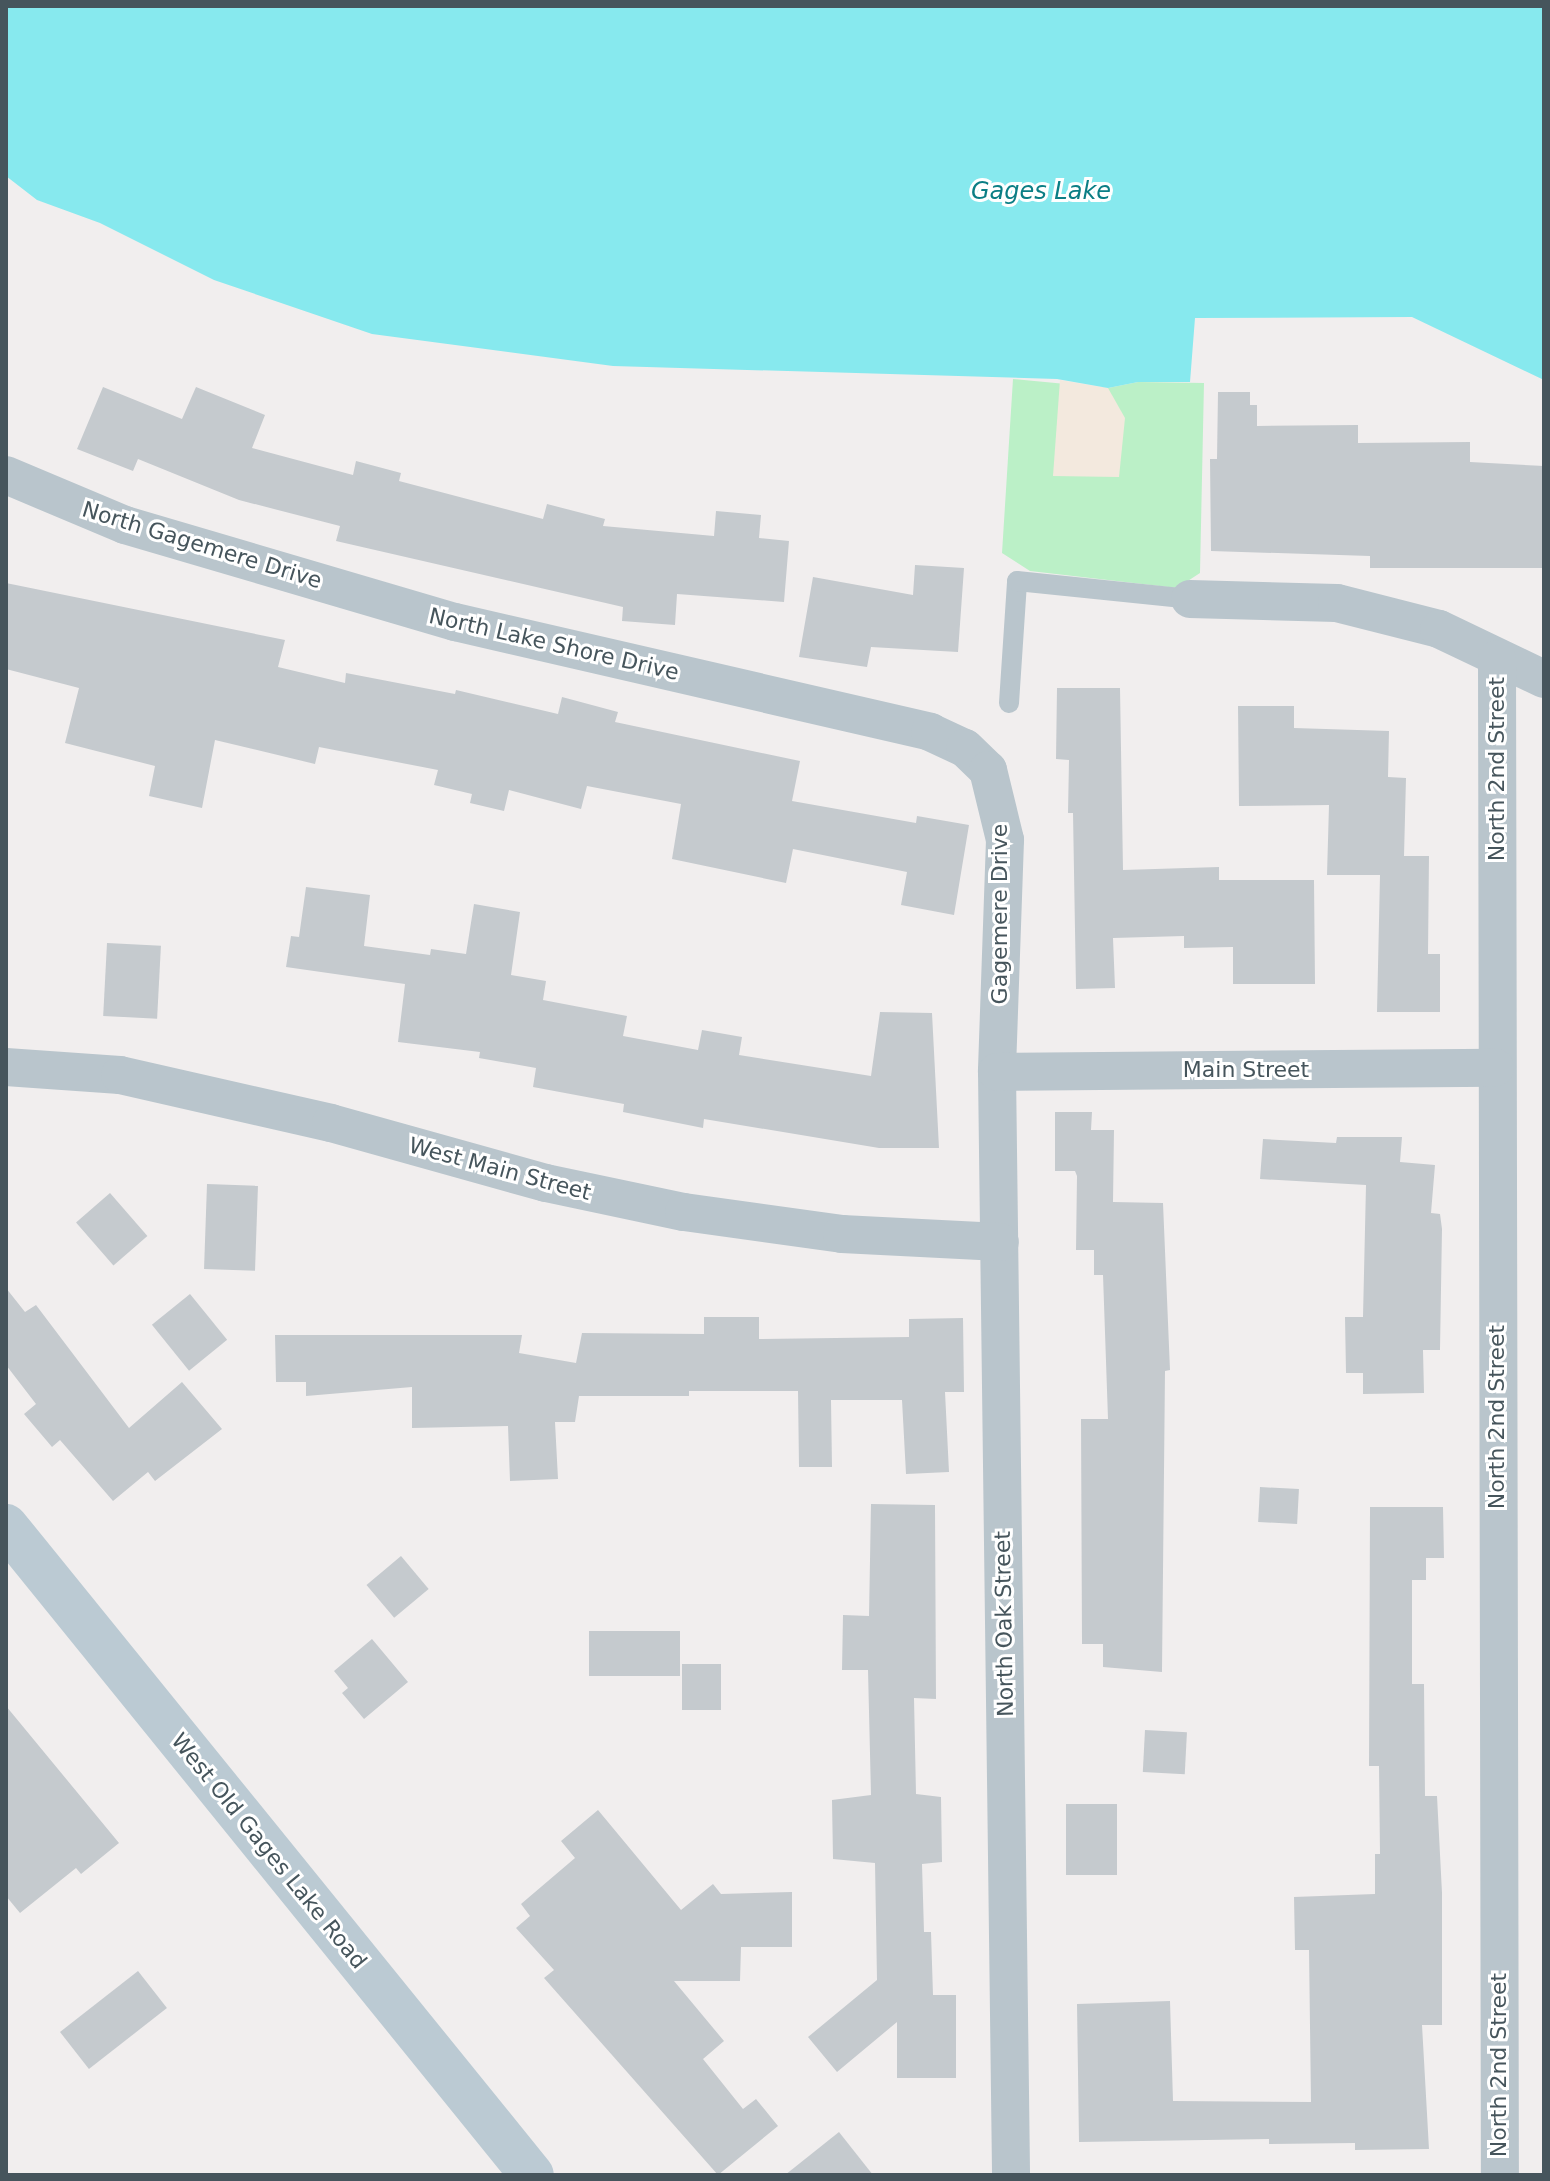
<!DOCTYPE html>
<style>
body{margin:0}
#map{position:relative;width:1550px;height:2181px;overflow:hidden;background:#f1eeee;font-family:"DejaVu Sans",sans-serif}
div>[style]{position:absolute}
.green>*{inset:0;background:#bbf0c7}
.sand>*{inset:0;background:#f3e9de}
.water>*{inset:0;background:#87e9ee}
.building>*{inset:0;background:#c5cace;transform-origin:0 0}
.lane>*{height:20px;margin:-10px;padding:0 10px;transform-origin:10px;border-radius:10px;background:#b9c5cc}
.street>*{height:38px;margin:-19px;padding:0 19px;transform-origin:19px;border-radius:19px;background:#b9c5cc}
.secondary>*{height:44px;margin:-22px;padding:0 22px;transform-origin:22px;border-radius:22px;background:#bbcad3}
span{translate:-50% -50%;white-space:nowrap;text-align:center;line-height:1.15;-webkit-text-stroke:6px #fff;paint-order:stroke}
.street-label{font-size:22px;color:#46555c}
.water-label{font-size:24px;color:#0b7e85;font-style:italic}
.frame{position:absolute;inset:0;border:8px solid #46555c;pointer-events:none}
</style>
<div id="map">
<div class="green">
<i style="clip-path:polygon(1013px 379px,1108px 388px,1138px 382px,1204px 383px,1200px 573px,1177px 588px,1030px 571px,1002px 553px)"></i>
</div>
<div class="sand">
<i style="clip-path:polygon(1060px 380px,1108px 388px,1125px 418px,1119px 477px,1053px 476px)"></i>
</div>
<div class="water">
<i style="clip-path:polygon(6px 6px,1544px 6px,1544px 380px,1412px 317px,1195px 318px,1190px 382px,1138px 382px,1108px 388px,1057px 379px,613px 366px,372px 334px,214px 280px,100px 223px,37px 200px,6px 176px)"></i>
</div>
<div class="building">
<i style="clip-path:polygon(103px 387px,182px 419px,196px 387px,265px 415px,252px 448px,353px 475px,356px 461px,401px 473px,399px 481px,543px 519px,547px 504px,605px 519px,603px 526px,714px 536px,716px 511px,761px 515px,759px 538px,789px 541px,784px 602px,677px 594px,675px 625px,622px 621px,623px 607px,336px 541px,340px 526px,239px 500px,138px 459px,133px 471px,77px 449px)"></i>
<i style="clip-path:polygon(1218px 392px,1250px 392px,1250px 405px,1257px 405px,1257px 426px,1358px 425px,1358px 443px,1470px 442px,1470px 462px,1544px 466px,1544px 568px,1370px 568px,1370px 556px,1211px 551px,1210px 459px,1217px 459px)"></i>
<i style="clip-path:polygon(915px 565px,964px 568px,958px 652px,871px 647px,867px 667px,799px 657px,813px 577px,913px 595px)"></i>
<i style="clip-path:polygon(6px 583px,285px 640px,278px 667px,345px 683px,346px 673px,455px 694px,456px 690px,558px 714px,562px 697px,618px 712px,615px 722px,800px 761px,792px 801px,916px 823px,917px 816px,969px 825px,954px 915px,901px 905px,907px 872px,793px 849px,786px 883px,672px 859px,681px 804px,587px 786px,581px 809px,509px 790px,504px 811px,470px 803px,472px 794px,434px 785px,438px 770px,319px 747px,315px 764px,215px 740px,202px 808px,149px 796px,155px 766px,65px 743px,79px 688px,6px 669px)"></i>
<i style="clip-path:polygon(1057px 688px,1120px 688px,1123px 870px,1219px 867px,1219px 880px,1314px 880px,1315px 984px,1233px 984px,1233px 947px,1184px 948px,1184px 936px,1113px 938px,1115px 988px,1076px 989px,1073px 813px,1068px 813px,1069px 760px,1056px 759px)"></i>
<i style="clip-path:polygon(1238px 706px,1294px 706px,1294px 728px,1389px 731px,1388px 777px,1406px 778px,1404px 856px,1429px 856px,1428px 954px,1440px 954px,1440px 1012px,1377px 1012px,1380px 875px,1327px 875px,1329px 805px,1239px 806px)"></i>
<i style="clip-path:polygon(306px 887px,370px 895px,364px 946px,430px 955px,431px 949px,466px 954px,474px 904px,520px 912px,511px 975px,546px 981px,543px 1000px,627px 1016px,623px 1036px,698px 1050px,702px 1030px,742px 1037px,739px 1055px,871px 1076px,880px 1012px,932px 1013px,939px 1148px,879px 1148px,704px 1119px,703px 1128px,623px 1112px,624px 1104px,533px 1087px,536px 1068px,479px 1058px,480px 1052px,398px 1042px,405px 984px,286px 967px,291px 936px,299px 937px)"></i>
<i style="left:107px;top:943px;width:54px;height:73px;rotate:3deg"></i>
<i style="clip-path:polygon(1055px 1112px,1092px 1112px,1091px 1130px,1114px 1130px,1113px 1202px,1163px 1203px,1170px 1370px,1165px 1371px,1162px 1672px,1103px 1667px,1103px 1644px,1082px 1644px,1081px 1419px,1108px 1419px,1103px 1275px,1094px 1275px,1094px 1250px,1076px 1250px,1077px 1176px,1075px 1171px,1055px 1171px)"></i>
<i style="clip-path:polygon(1337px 1137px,1402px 1137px,1400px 1162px,1435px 1165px,1431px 1213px,1440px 1214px,1442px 1229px,1440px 1350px,1423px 1350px,1424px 1393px,1363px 1394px,1363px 1373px,1346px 1373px,1345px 1317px,1363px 1317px,1366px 1185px,1260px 1179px,1263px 1139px,1336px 1143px)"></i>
<i style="left:207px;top:1184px;width:51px;height:85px;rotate:2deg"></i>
<i style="left:110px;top:1193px;width:57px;height:45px;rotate:49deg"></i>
<i style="clip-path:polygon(6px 1288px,25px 1312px,36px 1305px,129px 1428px,182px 1382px,222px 1429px,155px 1481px,148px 1472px,113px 1501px,60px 1440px,52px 1447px,24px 1414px,36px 1404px,6px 1365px)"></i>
<i style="left:190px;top:1294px;width:59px;height:49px;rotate:51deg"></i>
<i style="clip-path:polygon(704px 1317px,759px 1317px,759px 1339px,909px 1337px,909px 1319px,963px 1318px,964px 1392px,945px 1392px,949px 1472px,906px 1474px,902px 1400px,831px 1400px,832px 1467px,799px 1467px,798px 1391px,689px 1391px,689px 1396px,579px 1396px,575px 1422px,555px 1422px,558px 1479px,510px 1481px,508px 1426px,412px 1428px,412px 1387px,306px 1396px,306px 1382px,276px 1382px,275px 1335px,522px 1335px,519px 1353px,576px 1363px,582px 1333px,704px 1334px)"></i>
<i style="left:1260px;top:1487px;width:39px;height:35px;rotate:3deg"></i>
<i style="clip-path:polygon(871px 1504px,935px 1505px,936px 1699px,914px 1698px,916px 1794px,941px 1797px,942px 1862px,922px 1864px,924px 1932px,931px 1932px,933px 1995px,956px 1995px,956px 2078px,897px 2078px,897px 2022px,837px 2072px,808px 2037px,877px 1980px,875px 1863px,833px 1859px,832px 1800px,871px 1795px,868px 1670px,842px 1670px,843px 1615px,869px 1616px)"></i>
<i style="clip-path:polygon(1370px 1507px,1443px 1507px,1444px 1558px,1426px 1558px,1426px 1580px,1412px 1580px,1412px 1684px,1424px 1684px,1425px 1796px,1437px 1796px,1442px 1893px,1442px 2025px,1422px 2025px,1429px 2149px,1355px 2150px,1355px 2143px,1269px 2144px,1269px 2139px,1079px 2142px,1077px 2004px,1170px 2001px,1173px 2101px,1311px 2102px,1309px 1950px,1295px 1950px,1294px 1897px,1375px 1894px,1375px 1854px,1380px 1854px,1379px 1766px,1369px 1766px)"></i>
<i style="left:401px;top:1556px;width:43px;height:45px;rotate:50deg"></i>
<i style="left:589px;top:1631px;width:91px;height:45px"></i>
<i style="clip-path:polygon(372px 1639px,408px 1682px,364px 1719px,342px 1693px,348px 1688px,334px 1671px)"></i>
<i style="left:721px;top:1664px;width:46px;height:39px;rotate:90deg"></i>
<i style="clip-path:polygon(6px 1706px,119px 1843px,81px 1874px,76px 1868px,20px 1913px,6px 1896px)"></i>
<i style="left:1145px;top:1730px;width:42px;height:42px;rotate:3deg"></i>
<i style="left:1117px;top:1804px;width:71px;height:51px;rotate:90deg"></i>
<i style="clip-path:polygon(598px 1810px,681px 1910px,713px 1884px,721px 1894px,792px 1892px,792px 1947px,741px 1947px,740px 1981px,674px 1981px,724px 2041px,703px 2059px,743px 2109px,756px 2099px,778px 2126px,718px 2175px,544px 1978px,554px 1970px,516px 1928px,530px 1916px,521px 1904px,575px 1858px,561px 1841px)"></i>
<i style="left:138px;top:1971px;width:47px;height:99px;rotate:52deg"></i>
<i style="clip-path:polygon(839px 2132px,873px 2175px,785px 2175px)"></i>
</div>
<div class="lane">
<i style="left:1009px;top:703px;width:122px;rotate:-86.2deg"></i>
<i style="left:1017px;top:581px;width:174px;rotate:5.9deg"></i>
</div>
<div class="street">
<i style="left:6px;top:475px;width:129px;rotate:22.8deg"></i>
<i style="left:125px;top:525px;width:344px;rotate:16.4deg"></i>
<i style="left:455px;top:622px;width:488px;rotate:13deg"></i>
<i style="left:930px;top:732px;width:38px;rotate:25deg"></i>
<i style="left:965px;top:748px;width:32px;rotate:44deg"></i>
<i style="left:988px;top:770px;width:72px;rotate:76.3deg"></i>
<i style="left:1005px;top:840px;width:232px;rotate:92deg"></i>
<i style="left:997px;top:1072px;width:1103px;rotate:89.27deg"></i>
<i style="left:1190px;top:599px;width:147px;rotate:1.6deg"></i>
<i style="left:1337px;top:603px;width:105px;rotate:14.3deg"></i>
<i style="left:1439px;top:629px;width:116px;rotate:25.5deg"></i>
<i style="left:1497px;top:659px;width:1516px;rotate:89.89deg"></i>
<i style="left:6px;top:1067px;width:114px;rotate:4deg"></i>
<i style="left:120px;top:1075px;width:216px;rotate:12.8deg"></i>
<i style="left:331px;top:1123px;width:223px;rotate:15.6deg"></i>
<i style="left:546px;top:1183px;width:141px;rotate:11.9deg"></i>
<i style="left:684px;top:1212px;width:160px;rotate:7.9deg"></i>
<i style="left:842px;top:1234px;width:158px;rotate:2.9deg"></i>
<i style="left:997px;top:1072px;width:498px;rotate:-0.5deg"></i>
</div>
<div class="secondary">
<i style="left:6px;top:1526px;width:835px;rotate:50.98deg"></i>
</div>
<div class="street-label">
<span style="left:202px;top:545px;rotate:17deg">North Gagemere Drive</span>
<span style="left:554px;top:644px;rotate:13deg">North Lake Shore Drive</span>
<span style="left:1497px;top:769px;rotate:-90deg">North 2nd Street</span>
<span style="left:1000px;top:914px;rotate:-90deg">Gagemere Drive</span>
<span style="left:1246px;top:1070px">Main Street</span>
<span style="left:500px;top:1169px;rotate:15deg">West Main Street</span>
<span style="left:1497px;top:1417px;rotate:-90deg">North 2nd Street</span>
<span style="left:1004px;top:1624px;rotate:-91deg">North Oak Street</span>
<span style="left:269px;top:1851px;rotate:51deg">West Old Gages Lake Road</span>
<span style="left:1499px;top:2065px;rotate:-90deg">North 2nd Street</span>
</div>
<div class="water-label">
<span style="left:1041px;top:192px">Gages Lake</span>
</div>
<div class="frame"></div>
</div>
